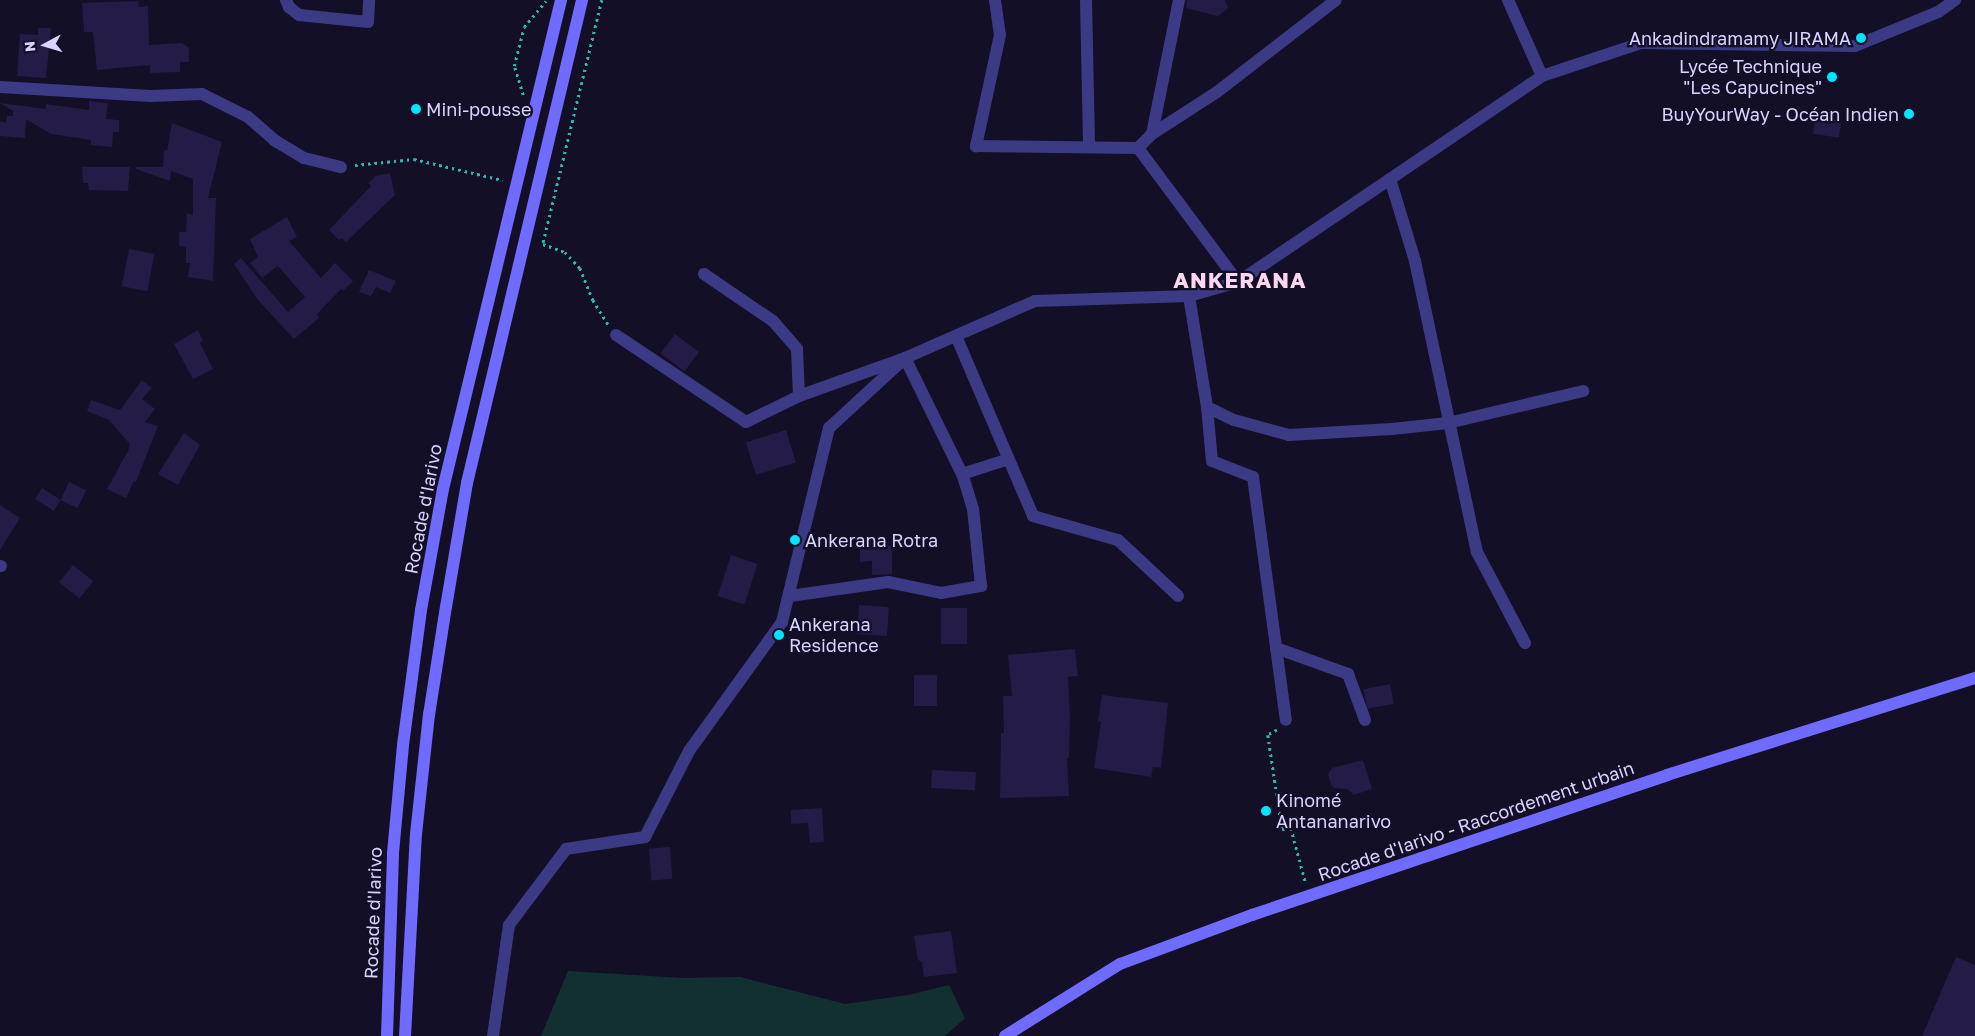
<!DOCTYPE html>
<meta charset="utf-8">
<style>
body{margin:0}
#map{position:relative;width:1975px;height:1036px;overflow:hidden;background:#130f26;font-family:"Golos Text",sans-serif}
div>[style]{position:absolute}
.green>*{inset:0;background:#12302f}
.building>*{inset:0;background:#241b47;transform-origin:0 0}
.path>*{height:2.5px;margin-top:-1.25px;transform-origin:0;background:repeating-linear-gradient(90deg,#2fb8b0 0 2.5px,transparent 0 6.5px)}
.minor>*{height:12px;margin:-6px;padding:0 6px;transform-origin:6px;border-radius:6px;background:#3d3a85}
.tertiary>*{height:12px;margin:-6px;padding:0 6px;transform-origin:6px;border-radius:6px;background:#3d3a85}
.secondary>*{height:12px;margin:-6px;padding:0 6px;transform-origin:6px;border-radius:6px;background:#6f6bff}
.dots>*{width:14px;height:14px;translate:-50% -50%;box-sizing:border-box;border:2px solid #130f26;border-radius:50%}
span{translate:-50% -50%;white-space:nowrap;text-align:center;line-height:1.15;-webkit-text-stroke:4.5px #130f26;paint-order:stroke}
.poi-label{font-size:18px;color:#d9d4ff}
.right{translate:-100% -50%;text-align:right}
.left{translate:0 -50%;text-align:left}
.street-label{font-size:18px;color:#d9d4ff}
.district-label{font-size:22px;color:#ffd6f0;font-weight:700;letter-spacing:1px}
.north{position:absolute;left:20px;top:20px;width:50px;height:50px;-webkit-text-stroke:4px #130f26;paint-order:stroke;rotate:264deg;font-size:14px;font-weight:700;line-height:20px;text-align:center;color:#d9d4ff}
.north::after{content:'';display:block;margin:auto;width:18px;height:22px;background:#d9d4ff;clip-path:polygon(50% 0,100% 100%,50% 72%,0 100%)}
</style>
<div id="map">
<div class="green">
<i style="clip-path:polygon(568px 971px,683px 978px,740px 977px,845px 1004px,908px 995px,949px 985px,965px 1018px,945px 1036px,541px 1036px)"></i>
</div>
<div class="building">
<i style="clip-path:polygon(1187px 0,1225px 0,1228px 8px,1218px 16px,1186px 8px)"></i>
<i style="clip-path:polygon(138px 1px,139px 7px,148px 6px,149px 45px,182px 43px,189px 48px,189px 62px,180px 62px,180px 72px,150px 73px,150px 65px,97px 70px,93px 32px,84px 32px,82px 3px)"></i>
<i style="clip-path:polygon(38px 28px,51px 28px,46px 78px,17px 76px,20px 34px,38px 35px)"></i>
<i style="clip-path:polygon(89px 101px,108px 103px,106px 119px,119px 120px,119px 132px,113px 132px,112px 147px,91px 145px,91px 140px,51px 134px,26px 119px,25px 138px,0 136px,0 121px,6px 123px,7px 116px,13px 116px,13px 111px,0 103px,46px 109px,46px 104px,89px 110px)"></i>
<i style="left:1816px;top:115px;width:26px;height:19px;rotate:9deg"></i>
<i style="clip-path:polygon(172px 123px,222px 142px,208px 198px,216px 198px,213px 281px,188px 277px,190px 263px,186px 263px,186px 247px,179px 246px,179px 232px,186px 232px,187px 213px,193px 215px,193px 179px,171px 171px,170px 181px,136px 169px,136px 167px,163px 167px,164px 150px,167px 151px)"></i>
<i style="clip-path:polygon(82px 167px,130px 167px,128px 191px,89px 190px,88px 183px,83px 183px)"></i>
<i style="clip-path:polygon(390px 173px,395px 195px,346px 242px,342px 238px,339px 240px,329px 230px,371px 186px,368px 183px,376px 176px)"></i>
<i style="clip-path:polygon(287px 217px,297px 237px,289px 241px,321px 278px,335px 263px,353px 281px,343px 291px,341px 289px,317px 314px,319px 318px,294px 339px,258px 300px,234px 264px,241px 258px,288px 312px,305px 297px,278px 266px,262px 278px,250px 263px,258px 257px,250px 239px)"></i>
<i style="left:129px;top:249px;width:26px;height:38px;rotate:11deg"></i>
<i style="clip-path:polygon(369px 270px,396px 281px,390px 293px,376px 287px,371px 296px,359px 292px)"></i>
<i style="clip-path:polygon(198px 330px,203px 341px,200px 343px,213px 369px,193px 379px,174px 344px)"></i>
<i style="left:675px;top:334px;width:30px;height:24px;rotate:37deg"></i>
<i style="clip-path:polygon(142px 380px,152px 388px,142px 399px,155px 409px,145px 422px,158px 426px,136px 482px,134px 481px,126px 498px,107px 489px,129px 449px,128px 448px,130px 444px,109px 420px,87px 411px,91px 400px,120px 410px)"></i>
<i style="left:786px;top:430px;width:34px;height:42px;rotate:73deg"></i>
<i style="clip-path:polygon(184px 433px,200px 445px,178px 485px,158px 474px)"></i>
<i style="left:69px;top:482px;width:19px;height:20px;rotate:25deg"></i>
<i style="left:42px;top:488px;width:22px;height:13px;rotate:32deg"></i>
<i style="clip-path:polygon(0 505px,20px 518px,0 550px)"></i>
<i style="clip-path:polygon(860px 546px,892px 546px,892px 574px,872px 575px,872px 561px,860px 562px)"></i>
<i style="left:731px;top:555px;width:28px;height:43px;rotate:18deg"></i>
<i style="left:73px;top:565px;width:26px;height:22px;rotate:39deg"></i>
<i style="left:859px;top:605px;width:30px;height:29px;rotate:4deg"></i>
<i style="left:941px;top:608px;width:26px;height:36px"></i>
<i style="clip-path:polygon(1075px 649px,1078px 676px,1068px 677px,1070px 717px,1069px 758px,1067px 758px,1069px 796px,1000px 798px,1001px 733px,1004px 733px,1003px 696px,1012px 696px,1008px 655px)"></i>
<i style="left:914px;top:675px;width:23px;height:31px"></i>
<i style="left:1390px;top:684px;width:20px;height:27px;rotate:79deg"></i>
<i style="clip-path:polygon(1102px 695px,1168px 703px,1161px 768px,1153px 767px,1151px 777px,1094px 768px,1101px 722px,1098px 721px)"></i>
<i style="clip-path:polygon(1363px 760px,1372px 789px,1354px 795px,1347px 789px,1334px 788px,1331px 785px,1328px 774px,1332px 768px)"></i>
<i style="left:932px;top:770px;width:44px;height:18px;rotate:3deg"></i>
<i style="clip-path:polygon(822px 808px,824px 842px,810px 843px,808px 823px,791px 824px,791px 810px)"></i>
<i style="left:670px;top:847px;width:32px;height:21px;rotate:86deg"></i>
<i style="clip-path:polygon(951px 931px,957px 973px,924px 977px,922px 962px,918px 960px,914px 936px)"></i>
<i style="clip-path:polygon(1956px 957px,1975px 965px,1975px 1036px,1922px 1036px)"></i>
</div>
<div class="path">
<i style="left:602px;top:0;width:251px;rotate:103.6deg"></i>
<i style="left:543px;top:244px;width:23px;rotate:20deg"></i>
<i style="left:565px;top:252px;width:22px;rotate:47deg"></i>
<i style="left:580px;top:268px;width:35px;rotate:68deg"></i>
<i style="left:593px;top:300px;width:31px;rotate:58deg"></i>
<i style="left:523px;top:95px;width:30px;rotate:-107deg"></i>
<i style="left:514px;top:66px;width:40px;rotate:-75.6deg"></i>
<i style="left:524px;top:27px;width:34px;rotate:-50deg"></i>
<i style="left:355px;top:165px;width:59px;rotate:-5.8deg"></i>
<i style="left:414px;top:159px;width:91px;rotate:13.3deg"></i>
<i style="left:1277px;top:730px;width:10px;rotate:151deg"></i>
<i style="left:1268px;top:735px;width:95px;rotate:81.5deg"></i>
<i style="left:1282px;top:829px;width:9px;rotate:-6deg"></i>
<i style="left:1291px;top:828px;width:58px;rotate:75deg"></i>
</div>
<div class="minor">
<i style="left:286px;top:0;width:8px;rotate:67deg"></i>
<i style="left:289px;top:7px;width:13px;rotate:39deg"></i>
<i style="left:299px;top:15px;width:69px;rotate:5.8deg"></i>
<i style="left:368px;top:22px;width:22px;rotate:-87deg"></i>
<i style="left:995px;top:0;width:35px;rotate:82deg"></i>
<i style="left:1000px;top:35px;width:114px;rotate:102.2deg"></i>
<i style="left:976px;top:146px;width:162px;rotate:0.7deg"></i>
<i style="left:1138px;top:148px;width:20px;rotate:-45deg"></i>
<i style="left:1152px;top:134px;width:77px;rotate:-32.9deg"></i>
<i style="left:1217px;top:92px;width:150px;rotate:-37.7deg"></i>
<i style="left:1086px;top:0;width:146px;rotate:88.8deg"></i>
<i style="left:1508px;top:0;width:83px;rotate:65.9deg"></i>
<i style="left:0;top:87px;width:151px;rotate:3.4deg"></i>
<i style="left:151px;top:96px;width:51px;rotate:-2.2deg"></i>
<i style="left:202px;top:94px;width:51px;rotate:26.6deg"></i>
<i style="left:248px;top:117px;width:35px;rotate:41deg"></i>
<i style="left:274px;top:140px;width:35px;rotate:31deg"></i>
<i style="left:304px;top:158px;width:38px;rotate:14deg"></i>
<i style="left:1152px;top:134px;width:137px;rotate:-78.6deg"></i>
<i style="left:1138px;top:148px;width:167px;rotate:53.3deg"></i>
<i style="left:1390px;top:179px;width:86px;rotate:73deg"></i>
<i style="left:1415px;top:261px;width:298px;rotate:78deg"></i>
<i style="left:1477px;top:552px;width:103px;rotate:62.2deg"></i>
<i style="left:704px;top:274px;width:83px;rotate:34.3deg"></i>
<i style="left:773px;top:321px;width:37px;rotate:49deg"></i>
<i style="left:797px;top:349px;width:47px;rotate:87.6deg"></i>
<i style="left:799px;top:396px;width:113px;rotate:-19.7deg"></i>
<i style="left:905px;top:358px;width:129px;rotate:63.8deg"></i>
<i style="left:962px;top:474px;width:49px;rotate:-17.7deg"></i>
<i style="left:1189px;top:296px;width:112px;rotate:80.8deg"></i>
<i style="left:1207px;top:407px;width:30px;rotate:26deg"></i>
<i style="left:1234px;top:420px;width:57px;rotate:15.3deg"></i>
<i style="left:1289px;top:435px;width:103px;rotate:-3.3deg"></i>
<i style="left:1392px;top:429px;width:56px;rotate:-6.1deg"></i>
<i style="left:1448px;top:423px;width:139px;rotate:-13.3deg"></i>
<i style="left:616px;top:335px;width:156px;rotate:33.8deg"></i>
<i style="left:746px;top:422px;width:59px;rotate:-26.1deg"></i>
<i style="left:956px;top:336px;width:196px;rotate:66.8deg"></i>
<i style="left:1033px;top:516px;width:88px;rotate:15.8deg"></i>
<i style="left:1118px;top:540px;width:82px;rotate:43deg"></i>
<i style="left:1207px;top:407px;width:54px;rotate:84.7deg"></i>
<i style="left:1212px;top:461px;width:44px;rotate:21.3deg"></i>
<i style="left:1253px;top:477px;width:245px;rotate:82.3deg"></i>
<i style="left:0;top:566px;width:1px"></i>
<i style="left:790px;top:596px;width:99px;rotate:-8.1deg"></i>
<i style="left:888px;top:582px;width:54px;rotate:11.7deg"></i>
<i style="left:941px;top:593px;width:41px;rotate:-9.9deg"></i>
<i style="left:981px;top:586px;width:77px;rotate:-95.9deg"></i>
<i style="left:973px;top:509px;width:37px;rotate:-107deg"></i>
<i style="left:1276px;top:648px;width:77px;rotate:19.9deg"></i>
<i style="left:1348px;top:674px;width:49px;rotate:69.7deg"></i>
</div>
<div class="tertiary">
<i style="left:493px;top:1036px;width:112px;rotate:-81.8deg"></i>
<i style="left:509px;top:925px;width:95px;rotate:-53.1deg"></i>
<i style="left:566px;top:849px;width:80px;rotate:-8.6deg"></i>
<i style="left:645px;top:837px;width:97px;rotate:-62.9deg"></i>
<i style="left:689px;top:751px;width:159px;rotate:-54.2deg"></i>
<i style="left:782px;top:622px;width:200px;rotate:-76.4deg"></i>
<i style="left:829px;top:428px;width:103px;rotate:-42.6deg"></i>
<i style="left:905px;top:358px;width:142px;rotate:-23.7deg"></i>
<i style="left:1035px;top:301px;width:154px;rotate:-1.9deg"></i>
<i style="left:1189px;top:296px;width:51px;rotate:-15.9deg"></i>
<i style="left:1238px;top:282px;width:367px;rotate:-34.1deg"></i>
<i style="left:1542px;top:76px;width:104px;rotate:-18.4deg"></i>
<i style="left:1641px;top:43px;width:214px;rotate:0.8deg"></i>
<i style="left:1855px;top:46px;width:90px;rotate:-22.3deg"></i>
<i style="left:1938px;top:12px;width:21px;rotate:-35deg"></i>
</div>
<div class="secondary">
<i style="left:387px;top:1036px;width:183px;rotate:-88.1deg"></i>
<i style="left:393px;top:853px;width:108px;rotate:-84.7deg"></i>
<i style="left:403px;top:745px;width:136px;rotate:-82.4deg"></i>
<i style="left:421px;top:610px;width:123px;rotate:-79.7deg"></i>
<i style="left:443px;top:489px;width:503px;rotate:-76.43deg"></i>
<i style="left:405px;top:1036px;width:202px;rotate:-86.9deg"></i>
<i style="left:416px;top:834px;width:120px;rotate:-83.8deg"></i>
<i style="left:429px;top:715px;width:109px;rotate:-81.1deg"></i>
<i style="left:446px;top:607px;width:126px;rotate:-80.4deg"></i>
<i style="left:467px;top:483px;width:497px;rotate:-76.6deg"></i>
<i style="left:1005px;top:1036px;width:136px;rotate:-32.1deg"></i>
<i style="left:1120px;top:964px;width:141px;rotate:-20.4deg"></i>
<i style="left:1252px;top:915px;width:438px;rotate:-18.6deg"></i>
<i style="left:1667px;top:775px;width:323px;rotate:-17.5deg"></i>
</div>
<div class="dots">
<i style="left:1861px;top:38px;background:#00e5ff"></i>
<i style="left:1832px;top:77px;background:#00e5ff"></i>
<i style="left:416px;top:109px;background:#00e5ff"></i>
<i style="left:1909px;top:114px;background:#00e5ff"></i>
<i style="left:795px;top:540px;background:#00e5ff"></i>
<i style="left:779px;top:635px;background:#00e5ff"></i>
<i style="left:1266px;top:811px;background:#00e5ff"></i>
</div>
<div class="poi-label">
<span class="right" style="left:1851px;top:38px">Ankadindramamy JIRAMA</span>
<span class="right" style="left:1822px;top:77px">Lycée Technique<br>"Les Capucines"</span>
<span class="left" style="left:426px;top:109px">Mini-pousse</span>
<span class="right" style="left:1899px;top:114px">BuyYourWay - Océan Indien</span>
<span class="left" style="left:805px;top:540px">Ankerana Rotra</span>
<span class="left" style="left:789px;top:635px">Ankerana<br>Residence</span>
<span class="left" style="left:1276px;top:811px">Kinomé<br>Antananarivo</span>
</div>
<div class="street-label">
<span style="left:423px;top:509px;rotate:-79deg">Rocade d'Iarivo</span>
<span style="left:1476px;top:821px;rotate:-19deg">Rocade d'Iarivo - Raccordement urbain</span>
<span style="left:373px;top:913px;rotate:-88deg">Rocade d'Iarivo</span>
</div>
<div class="district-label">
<span style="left:1240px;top:280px">ANKERANA</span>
</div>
<div class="north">N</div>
</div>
